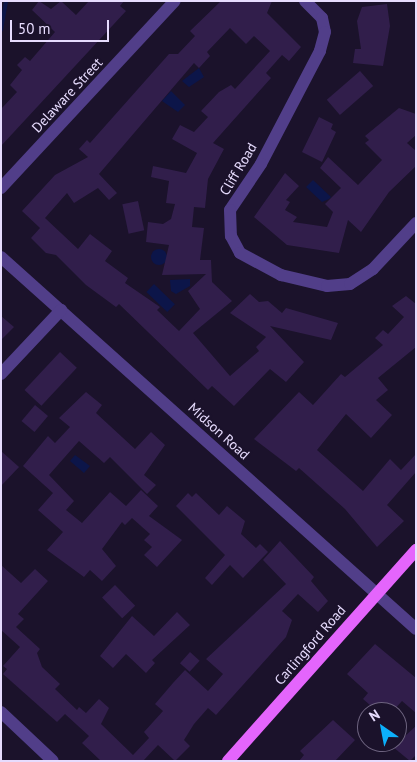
<!DOCTYPE html>
<style>
body{margin:0}
#map{position:relative;width:417px;height:762px;overflow:hidden;background:#1b122b;font-family:"PT Sans",sans-serif}
div>[style]{position:absolute}
.water>*{inset:0;background:#0c1549;transform-origin:0 0}
.round{border-radius:50%}
.stream>*{height:4px;margin:-2px;padding:0 2px;transform-origin:2px;border-radius:2px;background:#0c1549}
.building>*{inset:0;background:#311e4b;transform-origin:0 0}
.minor>*{height:12px;margin:-6px;padding:0 6px;transform-origin:6px;border-radius:6px;background:#513e89}
.major>*{height:12px;margin:-6px;padding:0 6px;transform-origin:6px;border-radius:6px;background:#e465fc}
span{translate:-50% -50%;white-space:nowrap;text-align:center;line-height:1.15;-webkit-text-stroke:4px #1b122b;paint-order:stroke}
.street-label{font-size:14px;color:#e7dcfe}
.frame{position:absolute;inset:0;border:2px solid #e7dcfe;pointer-events:none}
.north{position:absolute;left:357px;top:702px;width:50px;height:50px;box-sizing:border-box;background:#1b122b;border:1px solid #6d637f;border-radius:50%;rotate:327deg;font-size:14px;font-weight:700;line-height:20px;text-align:center;color:#e7dcfe}
.north::after{content:'';display:block;margin:auto;width:18px;height:22px;background:#0caffa;clip-path:polygon(50% 0,100% 100%,50% 72%,0 100%)}
.scale{position:absolute;left:10px;top:20px;width:99px;height:22px;box-sizing:border-box;border:2px solid #e7dcfe;border-top:0;padding-left:6px;font-size:15px;line-height:18px;white-space:nowrap;color:#e7dcfe;-webkit-text-stroke:4px #1b122b;paint-order:stroke}
</style>
<div id="map">
<div class="water">
<i style="clip-path:polygon(199px 68px,204px 77px,189px 87px,182px 81px)"></i>
<i style="clip-path:polygon(171px 91px,185px 105px,178px 112px,162px 101px)"></i>
<i style="clip-path:polygon(313px 180px,331px 197px,329px 199px,322px 202px,306px 187px)"></i>
<i class="round" style="left:151px;top:249px;width:16px;height:16px"></i>
<i style="clip-path:polygon(190px 279px,190px 286px,176px 294px,171px 291px,170px 280px)"></i>
<i style="left:154px;top:284px;width:29px;height:11px;rotate:44deg"></i>
<i style="clip-path:polygon(75px 455px,90px 466px,84px 473px,70px 461px)"></i>
</div>
<div class="stream">
<i style="left:1px;top:30px;width:29px;rotate:-80deg"></i>
</div>
<div class="building">
<i style="clip-path:polygon(39px 1px,51px 9px,61px 1px,76px 15px,89px 1px,124px 1px,120px 6px,126px 11px,1px 146px,1px 109px,17px 92px,10px 85px,22px 70px,17px 65px,25px 57px,30px 61px,55px 32px,32px 10px)"></i>
<i style="clip-path:polygon(evenodd,221px 1px,272px 1px,267px 13px,301px 47px,289px 61px,282px 55px,266px 73px,271px 78px,213px 143px,224px 149px,208px 179px,205px 208px,194px 207px,192px 227px,204px 228px,200px 260px,211px 260px,212px 282px,232px 301px,193px 333px,230px 376px,259px 351px,256px 347px,266px 337px,230px 313px,250px 294px,259px 302px,268px 301px,282px 313px,286px 308px,338px 323px,331px 340px,270px 326px,304px 362px,286px 382px,270px 369px,234px 406px,212px 386px,208px 390px,119px 304px,116px 307px,86px 285px,56px 255px,46px 253px,31px 238px,40px 228px,22px 211px,55px 175px,88px 157px,79px 149px,87px 140px,90px 143px,169px 54px,178px 54px,195px 36px,190px 31px,221px 1px,230px 28px,246px 44px,254px 36px,270px 51px,235px 89px,231px 85px,219px 92px,201px 111px,208px 117px,194px 132px,180px 125px,172px 139px,197px 153px,186px 173px,153px 166px,151px 177px,169px 181px,166px 203px,175px 204px,171px 219px,163px 224px,148px 222px,146px 242px,169px 245px,162px 275px,206px 274px,188px 291px,200px 309px,179px 331px,157px 310px,160px 307px,125px 283px,128px 278px,105px 261px,112px 251px,90px 234px,78px 249px,45px 218px,67px 193px,74px 203px,98px 188px,109px 200px,117px 193px,99px 174px,194px 63px,199px 68px,210px 56px,207px 52px,230px 28px)"></i>
<i style="clip-path:polygon(387px 4px,390px 26px,383px 66px,353px 63px,355px 49px,361px 49px,357px 21px,362px 7px)"></i>
<i style="left:360px;top:71px;width:20px;height:44px;rotate:49deg"></i>
<i style="clip-path:polygon(399px 108px,416px 114px,416px 135px,407px 143px,416px 151px,416px 166px,389px 192px,361px 232px,348px 220px,339px 253px,287px 245px,254px 217px,285px 173px,299px 186px,286px 200px,290px 202px,285px 210px,297px 217px,293px 222px,327px 227px,333px 212px,325px 204px,341px 188px,320px 168px,328px 157px,358px 185px,382px 160px,365px 143px,369px 140px,365px 136px)"></i>
<i style="clip-path:polygon(319px 117px,333px 124px,331px 129px,336px 132px,322px 162px,302px 152px)"></i>
<i style="left:138px;top:201px;width:30px;height:16px;rotate:78deg"></i>
<i style="clip-path:polygon(406px 296px,416px 304px,416px 347px,378px 378px,388px 390px,376px 400px,392px 415px,371px 438px,346px 414px,317px 450px,363px 491px,390px 459px,401px 470px,416px 454px,416px 472px,387px 505px,404px 521px,377px 547px,345px 509px,299px 468px,296px 471px,254px 439px,299px 392px,313px 405px,341px 374px,345px 377px,383px 345px,375px 338px,383px 330px,388px 334px,404px 317px,392px 306px)"></i>
<i style="clip-path:polygon(1px 316px,14px 327px,1px 340px)"></i>
<i style="left:60px;top:352px;width:23px;height:52px;rotate:43deg"></i>
<i style="clip-path:polygon(86px 392px,102px 405px,96px 413px,135px 449px,151px 432px,165px 445px,144px 475px,156px 485px,147px 494px,110px 457px,104px 463px,79px 441px,49px 475px,74px 501px,66px 510px,82px 523px,110px 492px,126px 506px,141px 490px,158px 506px,149px 516px,182px 540px,157px 567px,144px 555px,152px 547px,144px 540px,150px 534px,132px 518px,125px 525px,122px 522px,102px 549px,116px 566px,102px 581px,90px 570px,84px 577px,47px 550px,63px 532px,38px 510px,53px 493px,23px 466px,48px 436px,55px 443px,70px 427px,59px 418px)"></i>
<i style="left:35px;top:405px;width:17px;height:21px;rotate:40deg"></i>
<i style="clip-path:polygon(1px 451px,19px 467px,1px 486px)"></i>
<i style="clip-path:polygon(188px 493px,192px 497px,196px 493px,219px 515px,227px 506px,245px 521px,241px 534px,256px 548px,260px 544px,268px 552px,243px 578px,230px 565px,212px 585px,205px 578px,225px 555px,176px 506px)"></i>
<i style="clip-path:polygon(280px 541px,314px 577px,311px 581px,328px 601px,318px 612px,298px 594px,282px 611px,292px 620px,286px 637px,216px 715px,208px 708px,194px 724px,184px 740px,190px 746px,175px 761px,158px 745px,143px 761px,101px 761px,82px 743px,89px 736px,65px 714px,57px 722px,3px 674px,7px 669px,3px 666px,20px 647px,1px 630px,1px 565px,21px 583px,35px 569px,48px 581px,18px 614px,24px 619px,16px 627px,40px 649px,37px 653px,42px 667px,60px 684px,55px 689px,77px 710px,79px 707px,86px 713px,99px 699px,109px 708px,101px 724px,133px 755px,149px 738px,144px 732px,163px 711px,155px 704px,173px 683px,185px 670px,208px 691px,223px 674px,206px 659px,286px 584px,263px 560px)"></i>
<i style="left:115px;top:585px;width:29px;height:18px;rotate:46deg"></i>
<i style="clip-path:polygon(177px 612px,190px 625px,152px 660px,155px 663px,146px 673px,126px 654px,113px 668px,100px 656px,132px 616px,154px 636px)"></i>
<i style="clip-path:polygon(375px 644px,416px 678px,416px 713px,402px 701px,392px 712px,378px 712px,363px 699px,368px 693px,347px 674px)"></i>
<i style="left:190px;top:652px;width:13px;height:15px;rotate:42deg"></i>
<i style="clip-path:polygon(333px 720px,355px 740px,335px 761px,299px 761px,304px 755px,300px 751px)"></i>
<i style="clip-path:polygon(416px 726px,416px 755px,410px 761px,393px 747px)"></i>
</div>
<div class="minor">
<i style="left:305px;top:1px;width:24px;rotate:45deg"></i>
<i style="left:322px;top:18px;width:14px;rotate:78deg"></i>
<i style="left:325px;top:32px;width:20px;rotate:105deg"></i>
<i style="left:320px;top:51px;width:127px;rotate:117.6deg"></i>
<i style="left:261px;top:164px;width:55px;rotate:124deg"></i>
<i style="left:230px;top:210px;width:26px;rotate:88deg"></i>
<i style="left:231px;top:236px;width:19px;rotate:62deg"></i>
<i style="left:240px;top:253px;width:47px;rotate:28.2deg"></i>
<i style="left:281px;top:275px;width:47px;rotate:13.4deg"></i>
<i style="left:327px;top:286px;width:23px;rotate:-5deg"></i>
<i style="left:350px;top:284px;width:27px;rotate:-33deg"></i>
<i style="left:373px;top:269px;width:63px;rotate:-46.9deg"></i>
<i style="left:1px;top:188px;width:255px;rotate:-47.1deg"></i>
<i style="left:1px;top:257px;width:557px;rotate:41.87deg"></i>
<i style="left:1px;top:374px;width:88px;rotate:-46.8deg"></i>
<i style="left:1px;top:712px;width:71px;rotate:43.3deg"></i>
</div>
<div class="major">
<i style="left:228px;top:761px;width:283px;rotate:-48.3deg"></i>
</div>
<div class="street-label">
<span style="left:67px;top:95px;rotate:-47deg">Delaware Street</span>
<span style="left:238px;top:169px;rotate:-59deg">Cliff Road</span>
<span style="left:219px;top:431px;rotate:42deg">Midson Road</span>
<span style="left:310px;top:645px;rotate:-49deg">Carlingford Road</span>
</div>
<div class="frame"></div>
<div class="north">N</div>
<div class="scale">50 m</div>
</div>
